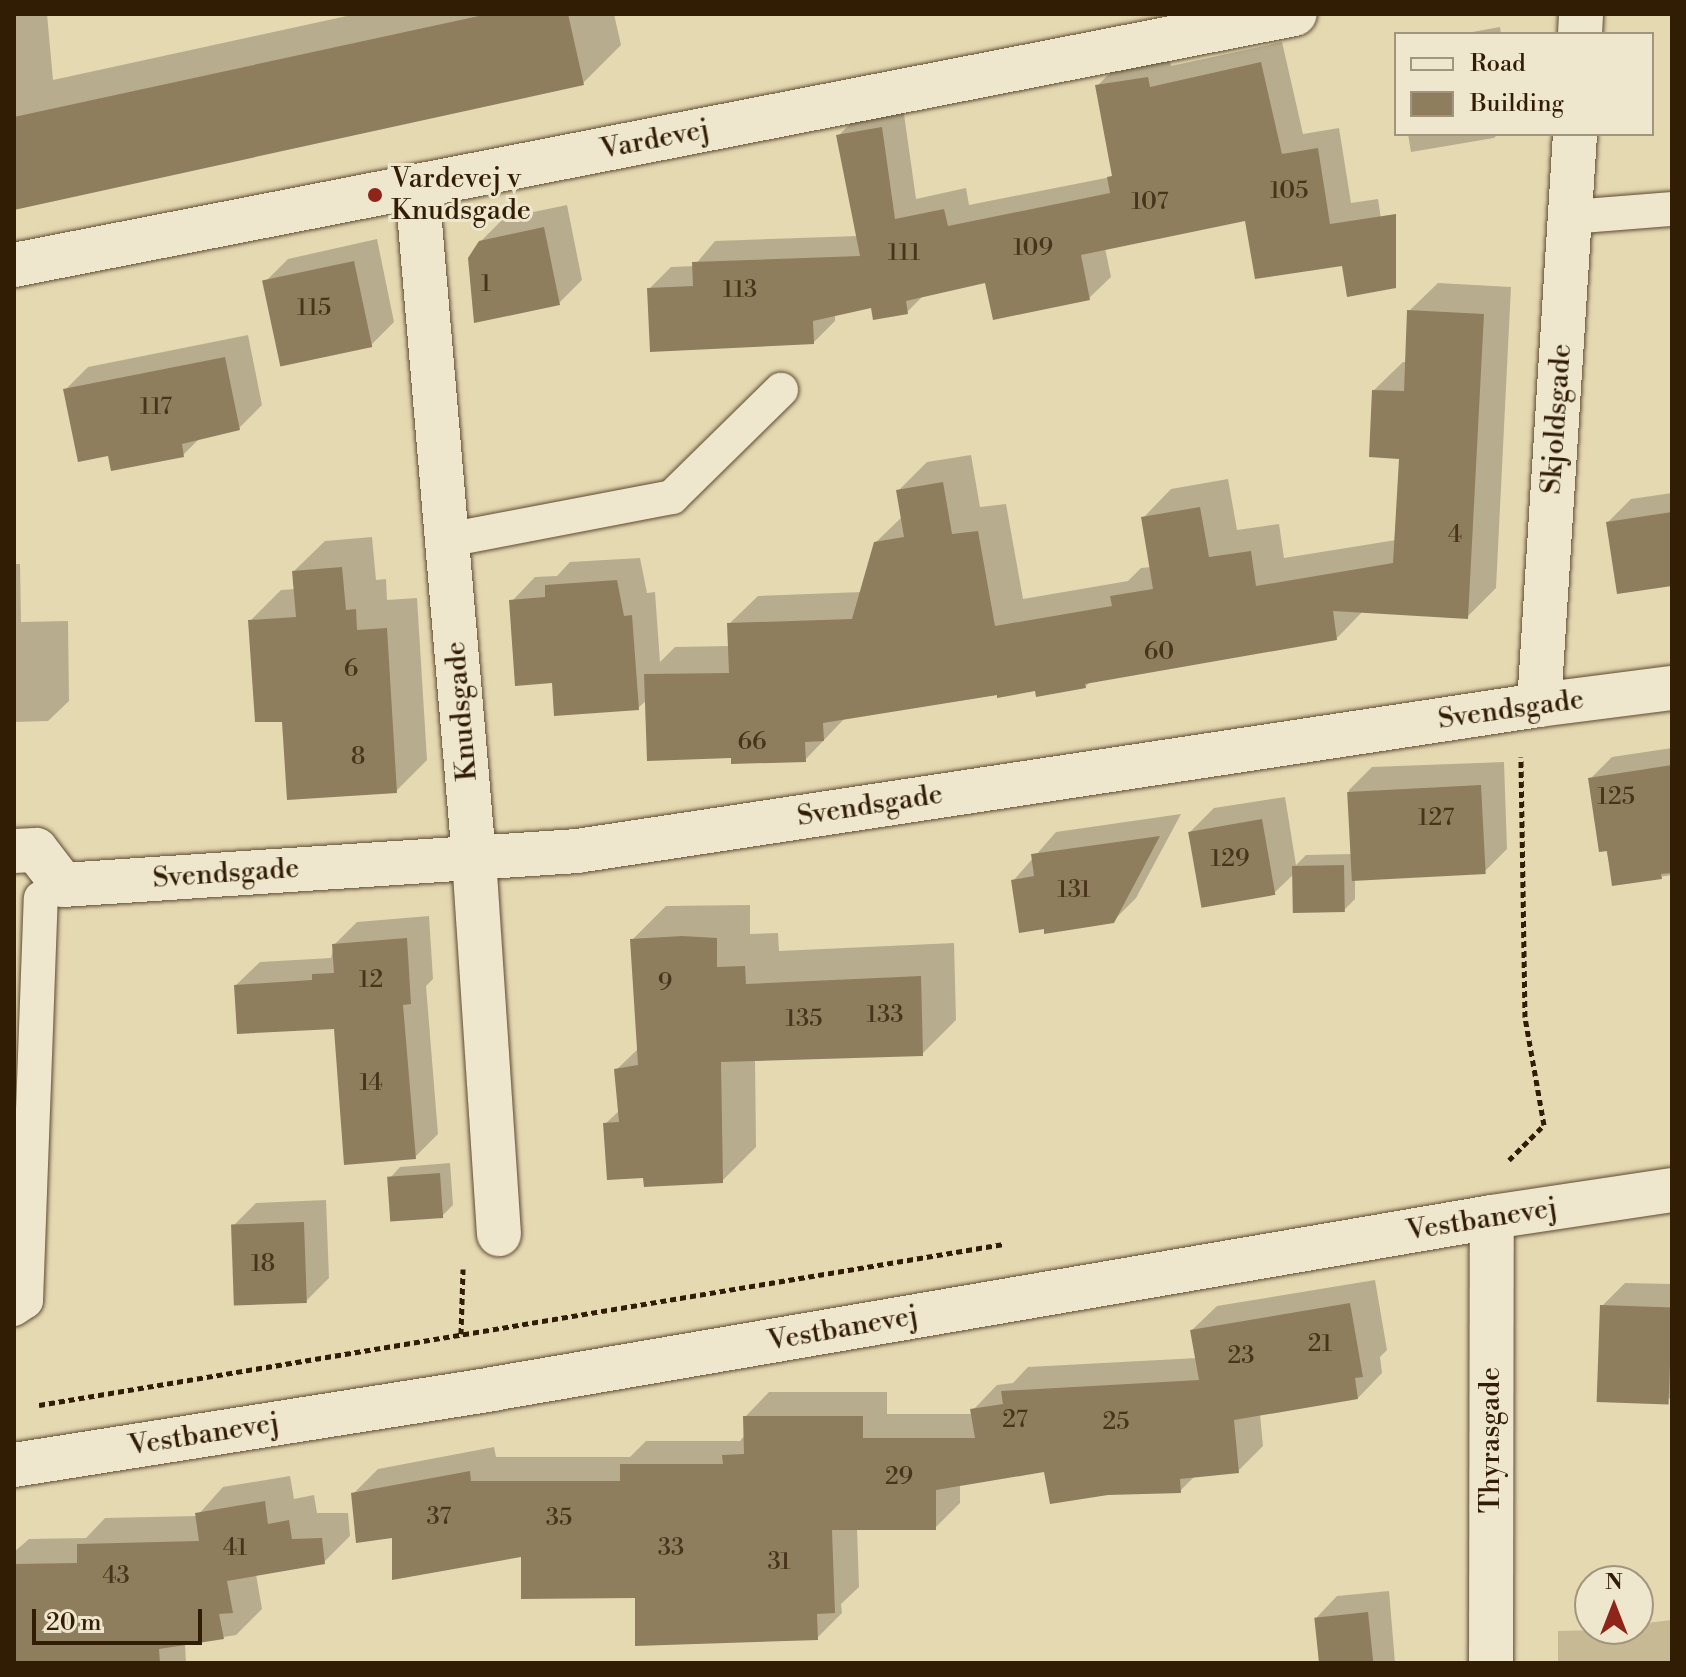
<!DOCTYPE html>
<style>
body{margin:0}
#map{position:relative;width:1686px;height:1677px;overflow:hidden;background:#e5d9b2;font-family:"Libre Bodoni",serif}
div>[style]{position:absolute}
.green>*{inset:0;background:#c6b994}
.shadow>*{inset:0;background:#0003}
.building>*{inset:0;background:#8f7e5e;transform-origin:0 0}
.path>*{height:5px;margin-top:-2.5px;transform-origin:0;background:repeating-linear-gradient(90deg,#311c04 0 6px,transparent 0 10px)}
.roads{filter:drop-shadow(0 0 2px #5e4b30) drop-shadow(0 0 2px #5e4b30)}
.service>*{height:34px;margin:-17px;padding:0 17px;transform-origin:17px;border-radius:17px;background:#eee6cd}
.minor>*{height:44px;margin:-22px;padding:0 22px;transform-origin:22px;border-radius:22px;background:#eee6cd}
.tertiary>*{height:44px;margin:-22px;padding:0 22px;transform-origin:22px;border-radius:22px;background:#eee6cd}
.dots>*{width:22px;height:22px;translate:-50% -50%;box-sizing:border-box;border:4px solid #eee6cd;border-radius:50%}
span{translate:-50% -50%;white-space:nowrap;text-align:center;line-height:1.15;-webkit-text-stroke:6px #eee6cd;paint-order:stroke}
.number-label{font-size:24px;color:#48341a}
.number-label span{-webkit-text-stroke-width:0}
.street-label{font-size:28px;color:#311c04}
.poi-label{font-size:28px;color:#311c04}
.left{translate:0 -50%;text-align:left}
.frame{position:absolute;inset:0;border:16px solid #311c04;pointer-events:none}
.legend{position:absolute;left:1394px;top:32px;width:260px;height:104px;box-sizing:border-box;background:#eee6cd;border:2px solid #a2957d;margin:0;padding:10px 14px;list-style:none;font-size:24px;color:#311c04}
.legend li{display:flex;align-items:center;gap:16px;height:40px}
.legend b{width:40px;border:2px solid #a2957d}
.north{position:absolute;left:1574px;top:1565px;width:80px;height:80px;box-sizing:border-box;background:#eee6cd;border:2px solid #a2957d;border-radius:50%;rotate:0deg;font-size:22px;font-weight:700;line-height:32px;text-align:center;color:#311c04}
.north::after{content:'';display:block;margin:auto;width:28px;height:36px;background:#8f2418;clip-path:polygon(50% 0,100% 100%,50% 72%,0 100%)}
.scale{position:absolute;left:32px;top:1609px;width:170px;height:36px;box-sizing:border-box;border:4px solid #311c04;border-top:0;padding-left:10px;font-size:24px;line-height:28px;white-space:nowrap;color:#311c04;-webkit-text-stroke:6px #eee6cd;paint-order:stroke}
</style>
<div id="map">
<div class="green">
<i style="clip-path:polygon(1672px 1620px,1672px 1663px,1558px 1663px,1558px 1631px,1638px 1629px,1638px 1624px)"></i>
</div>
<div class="shadow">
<i style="clip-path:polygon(14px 14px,47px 14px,53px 80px,356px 14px,614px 14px,621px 45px,583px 83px,14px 188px)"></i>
<i style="clip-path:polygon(1500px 27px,1501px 34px,1461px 34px)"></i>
<i style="clip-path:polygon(1282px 42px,1303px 134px,1339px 128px,1351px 203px,1378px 199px,1384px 239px,1247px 219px,1105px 248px,1111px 277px,1089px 298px,987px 281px,924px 295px,907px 312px,872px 306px,835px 314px,835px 321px,814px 342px,649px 289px,671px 267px,694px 266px,715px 241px,858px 236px,838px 136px,860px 114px,903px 107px,916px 199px,966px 188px,969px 205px,1111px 177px,1114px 174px,1097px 86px,1119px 64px,1169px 56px,1171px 66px)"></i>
<i style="clip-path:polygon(1408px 134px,1498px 134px,1494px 138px,1411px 152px)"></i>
<i style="clip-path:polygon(567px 205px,582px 280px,559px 303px,480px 242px,504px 218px)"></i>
<i style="clip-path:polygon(377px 239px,394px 322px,371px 345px,265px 282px,288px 259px)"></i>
<i style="clip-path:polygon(1438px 283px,1511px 287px,1496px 588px,1467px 617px,1364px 610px,1336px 639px,1091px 681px,1085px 687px,1037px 689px,845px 718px,805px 760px,733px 756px,647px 700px,638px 708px,553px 681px,512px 601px,535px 577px,557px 576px,570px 562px,640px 558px,647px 593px,655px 592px,660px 662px,675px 647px,730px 646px,729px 624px,758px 596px,862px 592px,875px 543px,903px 516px,899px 490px,927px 462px,971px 455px,980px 507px,1006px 504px,1023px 599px,1128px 581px,1141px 568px,1151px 567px,1143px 518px,1171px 489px,1228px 479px,1237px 530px,1279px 524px,1284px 558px,1396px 540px,1401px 458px,1374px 390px,1403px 362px,1407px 362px,1409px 311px)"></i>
<i style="clip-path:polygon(248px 335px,262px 405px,239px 428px,200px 438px,183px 455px,109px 453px,65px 390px,88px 367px)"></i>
<i style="clip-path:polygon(1672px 493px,1672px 584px,1608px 522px,1631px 499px)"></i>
<i style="clip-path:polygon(372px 537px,376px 580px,386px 579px,387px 600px,417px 598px,427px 760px,396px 791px,284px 719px,250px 621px,281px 590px,295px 589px,294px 571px,325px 541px)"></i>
<i style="clip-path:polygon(14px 564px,20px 564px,21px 622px,68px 621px,69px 701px,48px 721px,14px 722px)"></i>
<i style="clip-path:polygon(1672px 748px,1672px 875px,1614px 884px,1590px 779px,1612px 757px)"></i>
<i style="clip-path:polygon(1504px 762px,1507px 849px,1484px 872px,1355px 877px,1355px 899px,1344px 910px,1295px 873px,1274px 893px,1190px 832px,1214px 808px,1285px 797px,1296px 865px,1306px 855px,1352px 854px,1349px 790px,1372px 767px)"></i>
<i style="clip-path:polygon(1181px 814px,1136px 898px,1113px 921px,1013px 881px,1056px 832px)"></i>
<i style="clip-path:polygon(750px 905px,750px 934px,778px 933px,779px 951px,954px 943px,956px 1020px,922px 1054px,755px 1059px,756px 1147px,722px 1181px,645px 1176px,605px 1124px,620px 1110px,616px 1070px,639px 1048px,632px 940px,666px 906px)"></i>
<i style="clip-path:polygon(429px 916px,433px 979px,426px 986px,438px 1134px,415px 1157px,336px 1027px,236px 985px,260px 962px,331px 958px,334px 945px,357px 922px)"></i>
<i style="clip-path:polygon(450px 1163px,453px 1205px,442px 1216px,389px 1179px,400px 1167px)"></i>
<i style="clip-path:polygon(326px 1200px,329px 1278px,306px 1301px,233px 1226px,256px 1203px)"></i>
<i style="clip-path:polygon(1375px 1280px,1387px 1350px,1380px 1357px,1382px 1373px,1358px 1398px,1260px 1414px,1263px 1446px,1238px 1471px,1196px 1475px,1180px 1491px,1046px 1470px,960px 1484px,960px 1503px,935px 1528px,857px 1528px,859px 1587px,841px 1604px,842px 1613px,817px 1638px,637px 1596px,523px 1555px,394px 1536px,353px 1494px,378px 1469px,494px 1447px,496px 1457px,630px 1457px,646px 1441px,740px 1441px,745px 1435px,745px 1417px,769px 1392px,887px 1392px,887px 1414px,973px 1414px,973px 1410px,997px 1385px,1013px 1383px,1028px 1367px,1197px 1358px,1192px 1330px,1217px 1306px)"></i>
<i style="clip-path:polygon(1625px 1283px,1672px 1284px,1672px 1402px,1602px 1306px)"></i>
<i style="clip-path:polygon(290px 1476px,294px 1499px,314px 1495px,317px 1513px,348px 1513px,350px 1536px,324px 1562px,256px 1574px,262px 1609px,236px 1635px,185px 1643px,186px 1663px,14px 1663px,14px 1552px,29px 1539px,86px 1538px,105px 1518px,197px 1516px,223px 1487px)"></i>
<i style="clip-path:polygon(1389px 1591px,1395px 1663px,1319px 1663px,1316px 1618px,1337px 1596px)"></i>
</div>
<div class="building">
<i style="clip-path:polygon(488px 14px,568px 14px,584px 85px,14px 210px,14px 117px)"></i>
<i style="clip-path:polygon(1261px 62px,1282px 154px,1318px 148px,1330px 224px,1396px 214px,1396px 288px,1347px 297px,1342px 266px,1255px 279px,1245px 221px,1081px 255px,1090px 300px,993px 320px,985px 283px,906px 301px,908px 314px,873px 320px,871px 308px,813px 321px,814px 344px,650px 352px,647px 288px,693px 286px,692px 262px,860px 256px,836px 135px,882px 127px,895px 219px,944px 209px,948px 226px,1110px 193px,1107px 177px,1112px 176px,1095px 85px,1148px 77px,1150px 87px)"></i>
<i style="clip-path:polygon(544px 227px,560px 305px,474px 323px,468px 258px,479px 241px)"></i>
<i style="left:354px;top:261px;width:88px;height:94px;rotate:78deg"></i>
<i style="clip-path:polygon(1407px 310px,1484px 314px,1468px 619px,1333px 611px,1337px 640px,1085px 684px,1086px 688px,1036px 697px,1035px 691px,997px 698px,997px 695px,823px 723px,824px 741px,805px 742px,806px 762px,731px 764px,731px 758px,647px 761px,644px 674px,729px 673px,727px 623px,852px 619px,874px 542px,904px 537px,896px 490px,943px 482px,952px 534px,978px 531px,995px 626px,1112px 606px,1110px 596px,1153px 589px,1141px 517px,1200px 507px,1209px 557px,1251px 551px,1256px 586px,1393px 563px,1399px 459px,1369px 457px,1372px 390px,1404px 391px)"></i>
<i style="clip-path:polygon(225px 357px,240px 430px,182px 444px,184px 457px,111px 471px,108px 456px,78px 462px,63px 389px)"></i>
<i style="clip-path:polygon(1672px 512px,1672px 586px,1617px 594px,1606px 522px)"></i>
<i style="clip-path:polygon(342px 567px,346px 610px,356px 609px,357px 630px,387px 628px,397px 793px,287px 800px,282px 722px,255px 722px,248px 620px,296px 617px,292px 571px)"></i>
<i style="clip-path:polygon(617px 580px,624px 616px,632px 615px,639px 710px,554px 716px,552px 683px,515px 686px,509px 600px,545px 597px,545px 585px)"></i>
<i style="clip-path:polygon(1672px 765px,1672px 873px,1661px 874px,1662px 879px,1612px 886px,1607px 851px,1599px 852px,1588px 778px)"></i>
<i style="left:1481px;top:785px;width:89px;height:134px;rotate:87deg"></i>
<i style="left:1262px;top:819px;width:77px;height:75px;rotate:80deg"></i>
<i style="clip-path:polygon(1160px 836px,1114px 923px,1044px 934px,1044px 929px,1019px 933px,1011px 880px,1034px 876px,1031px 854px)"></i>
<i style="left:1344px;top:865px;width:47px;height:52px;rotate:89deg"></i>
<i style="clip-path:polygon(682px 936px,717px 938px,717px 967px,745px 966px,746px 984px,921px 976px,923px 1056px,721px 1062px,723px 1183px,644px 1187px,643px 1178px,607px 1180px,603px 1123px,619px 1122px,614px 1069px,638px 1065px,630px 939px)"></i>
<i style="clip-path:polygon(407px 938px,411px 1004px,403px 1005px,416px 1159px,344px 1165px,334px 1029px,237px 1034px,234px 985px,312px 980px,312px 974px,334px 973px,332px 944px)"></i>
<i style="left:440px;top:1173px;width:45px;height:53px;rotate:86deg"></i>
<i style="left:304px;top:1222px;width:81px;height:73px;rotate:88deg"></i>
<i style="clip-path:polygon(1350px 1303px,1363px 1377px,1355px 1378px,1358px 1399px,1234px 1420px,1239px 1473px,1180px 1479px,1181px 1493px,1108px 1495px,1050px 1504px,1044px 1472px,936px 1490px,936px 1530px,832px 1530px,835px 1613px,817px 1614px,818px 1640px,635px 1646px,635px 1598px,521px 1599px,521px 1557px,392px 1580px,392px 1538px,356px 1543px,351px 1493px,470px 1471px,471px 1481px,620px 1481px,620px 1464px,723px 1464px,722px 1455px,744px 1454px,743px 1416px,863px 1416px,863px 1438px,975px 1438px,970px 1409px,1003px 1404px,1001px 1391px,1199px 1380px,1190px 1330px)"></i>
<i style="left:1600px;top:1305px;width:72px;height:97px;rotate:2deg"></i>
<i style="clip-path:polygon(265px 1501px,268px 1524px,289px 1520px,292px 1539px,322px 1538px,325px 1564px,227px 1581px,233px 1613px,219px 1614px,224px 1639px,159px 1649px,160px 1663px,14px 1663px,14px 1564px,77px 1563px,77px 1544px,199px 1541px,195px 1513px)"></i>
<i style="left:1368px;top:1612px;width:51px;height:54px;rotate:84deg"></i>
</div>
<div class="path">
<i style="left:1509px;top:1160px;width:49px;rotate:-45deg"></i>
<i style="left:1544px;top:1125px;width:110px;rotate:-100deg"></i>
<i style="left:1525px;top:1017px;width:260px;rotate:-90.9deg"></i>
<i style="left:461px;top:1334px;width:65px;rotate:-88.2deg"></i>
<i style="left:39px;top:1405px;width:978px;rotate:-9.47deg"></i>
</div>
<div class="roads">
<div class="service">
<i style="left:1570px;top:217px;width:102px;rotate:-4.5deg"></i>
<i style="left:447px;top:540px;width:229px;rotate:-10.8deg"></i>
<i style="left:672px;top:497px;width:153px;rotate:-44.5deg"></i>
<i style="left:14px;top:1309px;width:14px;rotate:-34deg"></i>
<i style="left:26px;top:1301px;width:403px;rotate:-87.9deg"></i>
</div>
<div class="minor">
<i style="left:1580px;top:34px;width:20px;rotate:-87deg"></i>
<i style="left:417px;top:188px;width:672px;rotate:85.14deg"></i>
<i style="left:474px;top:858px;width:377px;rotate:86.2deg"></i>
<i style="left:1539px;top:705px;width:572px;rotate:-86.39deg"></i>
<i style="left:14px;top:851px;width:22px;rotate:-3deg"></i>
<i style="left:36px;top:850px;width:44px;rotate:52.4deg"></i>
<i style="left:63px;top:885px;width:515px;rotate:-3.78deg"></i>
<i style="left:577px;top:851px;width:973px;rotate:-8.63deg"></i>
<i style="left:1539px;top:705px;width:134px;rotate:-7.3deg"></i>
<i style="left:14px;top:1465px;width:484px;rotate:-9deg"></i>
<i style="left:492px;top:1389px;width:1015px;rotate:-9.76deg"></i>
<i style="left:1492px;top:1217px;width:182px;rotate:-8.5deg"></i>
<i style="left:1491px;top:1663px;width:446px;rotate:-89.9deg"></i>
</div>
<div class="tertiary">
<i style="left:14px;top:265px;width:1305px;rotate:-11.09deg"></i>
</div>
</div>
<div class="dots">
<i style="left:375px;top:195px;background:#8f2418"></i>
</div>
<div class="number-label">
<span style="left:1289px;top:192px">105</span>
<span style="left:1150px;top:203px">107</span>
<span style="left:1033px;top:249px">109</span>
<span style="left:904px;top:254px">111</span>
<span style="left:486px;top:285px">1</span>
<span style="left:740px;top:291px">113</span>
<span style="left:314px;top:309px">115</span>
<span style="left:156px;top:408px">117</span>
<span style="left:1455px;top:536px">4</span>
<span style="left:1159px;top:653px">60</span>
<span style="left:351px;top:670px">6</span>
<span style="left:752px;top:743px">66</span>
<span style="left:358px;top:758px">8</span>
<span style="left:1616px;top:798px">125</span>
<span style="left:1436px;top:819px">127</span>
<span style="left:1230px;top:860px">129</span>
<span style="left:1074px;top:891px">131</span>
<span style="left:371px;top:981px">12</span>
<span style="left:665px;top:984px">9</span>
<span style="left:885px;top:1016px">133</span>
<span style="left:804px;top:1020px">135</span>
<span style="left:371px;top:1084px">14</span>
<span style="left:263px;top:1265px">18</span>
<span style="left:1320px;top:1345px">21</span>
<span style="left:1241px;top:1357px">23</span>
<span style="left:1015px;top:1421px">27</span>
<span style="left:1116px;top:1423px">25</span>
<span style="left:899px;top:1478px">29</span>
<span style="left:439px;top:1518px">37</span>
<span style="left:559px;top:1519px">35</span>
<span style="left:235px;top:1549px">41</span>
<span style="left:671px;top:1549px">33</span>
<span style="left:779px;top:1563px">31</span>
<span style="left:116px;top:1577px">43</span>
</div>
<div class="street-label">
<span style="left:655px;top:140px;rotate:-11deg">Vardevej</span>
<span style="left:1557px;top:419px;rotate:-86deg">Skjoldsgade</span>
<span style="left:1511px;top:710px;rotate:-8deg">Svendsgade</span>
<span style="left:462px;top:711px;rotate:-95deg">Knudsgade</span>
<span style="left:870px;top:806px;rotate:-9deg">Svendsgade</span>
<span style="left:226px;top:874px;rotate:-4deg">Svendsgade</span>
<span style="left:1482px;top:1220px;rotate:-9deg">Vestbanevej</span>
<span style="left:843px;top:1329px;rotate:-10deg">Vestbanevej</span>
<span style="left:204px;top:1435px;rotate:-9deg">Vestbanevej</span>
<span style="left:1491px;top:1440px;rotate:-90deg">Thyrasgade</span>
</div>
<div class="poi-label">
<span class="left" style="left:391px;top:195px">Vardevej v<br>Knudsgade</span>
</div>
<div class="frame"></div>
<ul class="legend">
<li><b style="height:10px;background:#eee6cd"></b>Road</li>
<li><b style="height:22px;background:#8f7e5e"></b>Building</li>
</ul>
<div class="north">N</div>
<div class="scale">20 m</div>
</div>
